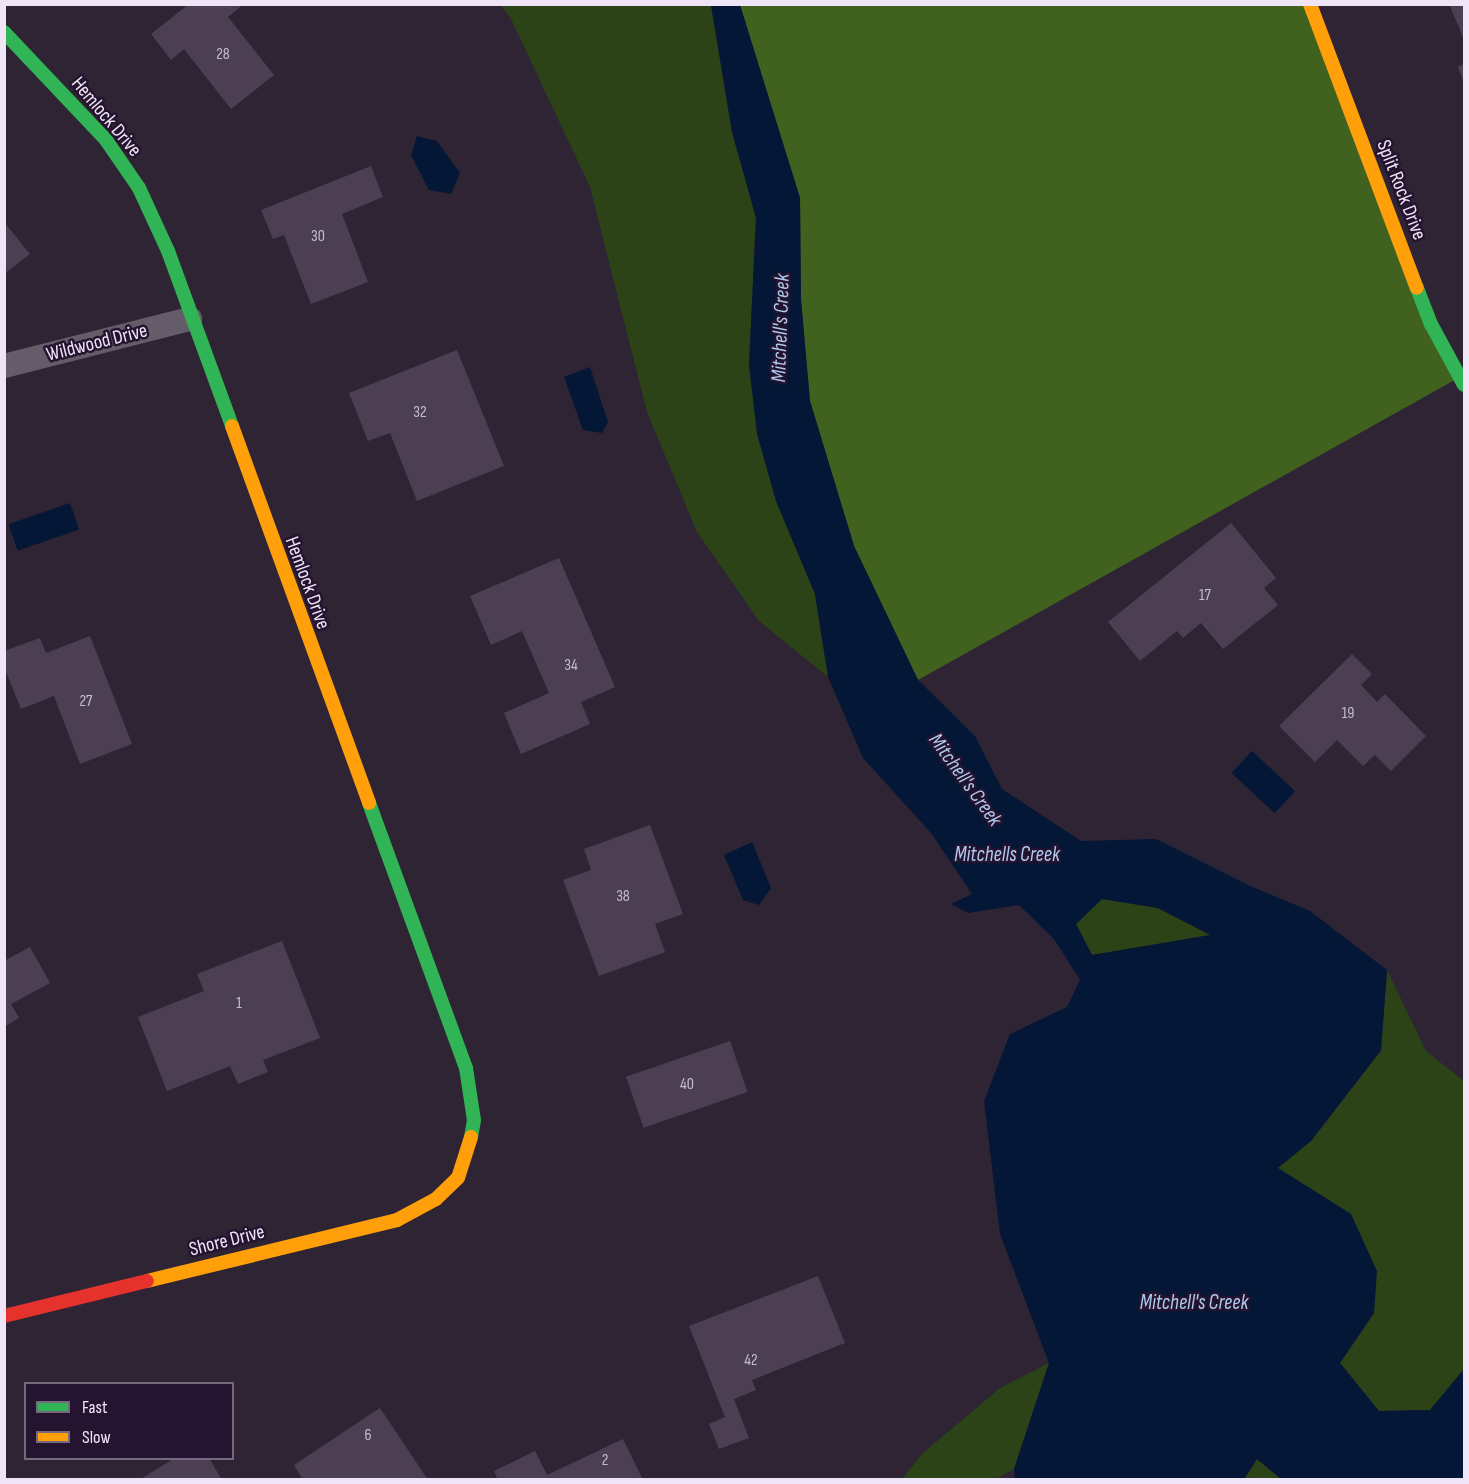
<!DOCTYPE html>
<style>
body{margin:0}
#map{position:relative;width:1469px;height:1484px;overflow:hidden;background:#2e2433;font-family:"Sofia Sans Condensed",sans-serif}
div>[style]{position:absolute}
.green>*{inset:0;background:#2c4217}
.forest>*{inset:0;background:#40621e}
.water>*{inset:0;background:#041736;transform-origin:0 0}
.building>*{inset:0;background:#4d3f53;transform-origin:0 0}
.street>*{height:24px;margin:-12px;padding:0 12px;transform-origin:12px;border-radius:12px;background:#645c68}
.fast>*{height:14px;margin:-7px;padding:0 7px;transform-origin:7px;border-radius:7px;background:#30b455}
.slow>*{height:14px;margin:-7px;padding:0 7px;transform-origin:7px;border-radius:7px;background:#ff9f0a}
.jam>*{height:14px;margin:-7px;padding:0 7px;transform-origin:7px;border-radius:7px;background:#e5322d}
span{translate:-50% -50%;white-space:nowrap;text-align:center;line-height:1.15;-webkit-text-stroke:5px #25142f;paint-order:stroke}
.number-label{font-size:16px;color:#c7bcce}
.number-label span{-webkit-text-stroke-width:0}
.street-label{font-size:20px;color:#f0e5f7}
.water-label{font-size:21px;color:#accaee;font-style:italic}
.frame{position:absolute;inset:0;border:6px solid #f0e5f7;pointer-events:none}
.legend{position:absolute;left:24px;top:1382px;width:210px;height:78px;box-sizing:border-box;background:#25142f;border:2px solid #76687f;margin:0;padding:8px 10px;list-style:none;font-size:18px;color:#f0e5f7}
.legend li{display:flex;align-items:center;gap:12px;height:30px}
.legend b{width:30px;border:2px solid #76687f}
</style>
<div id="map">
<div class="green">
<i style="clip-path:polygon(500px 5px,711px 5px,732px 132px,756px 218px,749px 365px,776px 501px,815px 594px,828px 677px,759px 621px,697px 532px,647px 412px,590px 187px,511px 19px)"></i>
<i style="clip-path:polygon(1102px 899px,1158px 908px,1211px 935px,1092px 955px,1076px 924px)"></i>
<i style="clip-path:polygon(1387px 970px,1426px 1051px,1464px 1081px,1464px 1369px,1430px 1410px,1379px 1411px,1340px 1363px,1374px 1313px,1277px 1168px,1311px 1141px,1381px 1051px)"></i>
<i style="clip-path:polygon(1049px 1363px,1014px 1469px,996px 1479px,901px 1480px,923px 1453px,1000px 1388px)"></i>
<i style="clip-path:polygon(1257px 1459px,1281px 1479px,1244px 1480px)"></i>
</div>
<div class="forest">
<i style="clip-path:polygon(740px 5px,1310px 5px,1460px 377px,918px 680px,854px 546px,810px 401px,801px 300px,800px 198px)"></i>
</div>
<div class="water">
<i style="clip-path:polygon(evenodd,711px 5px,740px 5px,800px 198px,801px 300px,810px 401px,854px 546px,918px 680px,975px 736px,1002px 789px,1081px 841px,1156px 839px,1248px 885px,1310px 911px,1387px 970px,1381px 1050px,1311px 1141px,1278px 1168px,1351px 1214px,1377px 1271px,1374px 1313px,1340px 1363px,1379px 1411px,1430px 1410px,1464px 1369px,1464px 1479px,1281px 1479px,1257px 1459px,1244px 1479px,1015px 1479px,1014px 1469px,1049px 1363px,1000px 1234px,984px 1101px,1010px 1034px,1067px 1007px,1080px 980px,1054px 939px,1019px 905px,968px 913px,951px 904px,972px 894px,931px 833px,863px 758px,828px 677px,815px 594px,776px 501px,757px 434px,749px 365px,756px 218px,732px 132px,711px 5px,1102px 899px,1158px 908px,1210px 935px,1092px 955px,1076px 924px,1102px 899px)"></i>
<i style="clip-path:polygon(417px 136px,437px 141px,460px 173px,451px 194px,429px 190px,411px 155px)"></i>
<i style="clip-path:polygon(590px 367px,608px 422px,602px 433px,583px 430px,564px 377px)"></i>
<i style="left:70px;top:503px;width:28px;height:65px;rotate:71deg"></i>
<i style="left:1252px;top:751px;width:59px;height:30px;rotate:43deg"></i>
<i style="clip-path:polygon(752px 842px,771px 888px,759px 905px,743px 900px,724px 855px)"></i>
</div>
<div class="building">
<i style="clip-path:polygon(189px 4px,244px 4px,228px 17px,274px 75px,231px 109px,184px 49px,171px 60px,151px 34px)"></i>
<i style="clip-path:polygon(1449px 4px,1464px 4px,1464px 39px)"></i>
<i style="clip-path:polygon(1464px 64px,1464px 83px,1458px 67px)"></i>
<i style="clip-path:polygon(371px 166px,383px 197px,342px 214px,368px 282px,311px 304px,284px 235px,273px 239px,261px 210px)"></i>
<i style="clip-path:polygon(4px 222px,30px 254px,4px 274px)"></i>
<i style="clip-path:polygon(457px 350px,504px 466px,417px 501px,390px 433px,368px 441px,349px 393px)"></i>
<i style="clip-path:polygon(1231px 523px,1276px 578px,1264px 588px,1278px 605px,1223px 649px,1201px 623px,1183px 638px,1177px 631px,1140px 661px,1108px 622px)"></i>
<i style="clip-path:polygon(559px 558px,615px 687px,581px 702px,590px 724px,521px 754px,504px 713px,549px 693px,522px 631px,491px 645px,470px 596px)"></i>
<i style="clip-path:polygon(90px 636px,132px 744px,80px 764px,54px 696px,21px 709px,4px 667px,4px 651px,40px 638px,46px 653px)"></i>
<i style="clip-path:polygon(1352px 654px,1372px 674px,1361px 685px,1377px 702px,1385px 694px,1426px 736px,1391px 771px,1375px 755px,1363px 766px,1337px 740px,1315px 762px,1279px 726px)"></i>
<i style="clip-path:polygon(650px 825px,683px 914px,655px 924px,665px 952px,599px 976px,563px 880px,591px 870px,584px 849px)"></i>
<i style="clip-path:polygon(282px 941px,320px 1038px,263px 1060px,268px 1072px,238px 1084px,230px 1066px,167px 1091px,138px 1017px,204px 991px,197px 974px)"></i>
<i style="clip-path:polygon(30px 947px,50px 983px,11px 1004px,19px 1018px,4px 1027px,4px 961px)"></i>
<i style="left:730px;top:1041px;width:54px;height:110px;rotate:71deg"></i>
<i style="clip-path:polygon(818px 1276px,845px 1343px,752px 1380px,756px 1390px,734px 1399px,749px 1438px,719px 1449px,709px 1424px,725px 1417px,689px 1326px)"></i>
<i style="clip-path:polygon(380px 1408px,428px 1480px,303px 1480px,294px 1465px)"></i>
<i style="clip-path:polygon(623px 1439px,643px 1480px,498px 1480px,494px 1471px,535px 1451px,547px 1475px)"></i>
<i style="clip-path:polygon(175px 1458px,209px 1458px,222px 1480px,139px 1480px)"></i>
</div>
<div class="street">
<i style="left:4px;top:366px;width:192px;rotate:-14.2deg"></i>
</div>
<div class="fast">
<i style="left:4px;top:32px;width:149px;rotate:46.6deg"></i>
<i style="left:106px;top:140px;width:58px;rotate:55.5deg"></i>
<i style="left:139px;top:188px;width:69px;rotate:65.3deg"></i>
<i style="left:168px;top:251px;width:186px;rotate:69.9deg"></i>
<i style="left:1417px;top:288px;width:39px;rotate:69deg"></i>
<i style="left:1431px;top:324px;width:69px;rotate:61.6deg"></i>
<i style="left:369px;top:803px;width:282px;rotate:69.9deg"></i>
<i style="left:466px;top:1068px;width:53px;rotate:81.3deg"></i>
<i style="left:474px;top:1120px;width:17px;rotate:100deg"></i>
</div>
<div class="slow">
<i style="left:1310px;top:4px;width:303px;rotate:69.4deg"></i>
<i style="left:232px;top:426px;width:401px;rotate:70deg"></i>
<i style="left:147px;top:1281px;width:257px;rotate:-13.7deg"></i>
<i style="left:397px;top:1220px;width:44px;rotate:-28.3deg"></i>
<i style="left:436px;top:1199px;width:30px;rotate:-44deg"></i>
<i style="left:458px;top:1178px;width:43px;rotate:-72.4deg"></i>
</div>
<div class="jam">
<i style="left:4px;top:1316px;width:147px;rotate:-13.8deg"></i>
</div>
<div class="number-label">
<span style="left:223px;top:55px">28</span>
<span style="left:318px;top:237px">30</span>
<span style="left:420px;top:413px">32</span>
<span style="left:1205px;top:596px">17</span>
<span style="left:571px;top:666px">34</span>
<span style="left:86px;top:702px">27</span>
<span style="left:1348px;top:714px">19</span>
<span style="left:623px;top:897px">38</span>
<span style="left:239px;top:1004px">1</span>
<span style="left:687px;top:1085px">40</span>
<span style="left:751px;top:1361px">42</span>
<span style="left:368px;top:1436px">6</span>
<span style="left:605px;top:1461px">2</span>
</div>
<div class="street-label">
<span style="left:106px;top:117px;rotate:50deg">Hemlock Drive</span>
<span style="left:1401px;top:190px;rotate:69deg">Split Rock Drive</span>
<span style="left:97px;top:343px;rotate:-14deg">Wildwood Drive</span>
<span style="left:307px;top:583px;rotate:70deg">Hemlock Drive</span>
<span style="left:227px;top:1241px;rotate:-14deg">Shore Drive</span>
</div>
<div class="water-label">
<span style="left:781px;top:328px;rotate:-88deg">Mitchell's Creek</span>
<span style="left:965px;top:780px;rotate:54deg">Mitchell's Creek</span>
<span style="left:1007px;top:855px">Mitchells Creek</span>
<span style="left:1194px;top:1303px">Mitchell's Creek</span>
</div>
<div class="frame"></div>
<ul class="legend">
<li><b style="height:8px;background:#30b455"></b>Fast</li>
<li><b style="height:8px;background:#ff9f0a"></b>Slow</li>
</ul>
</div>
